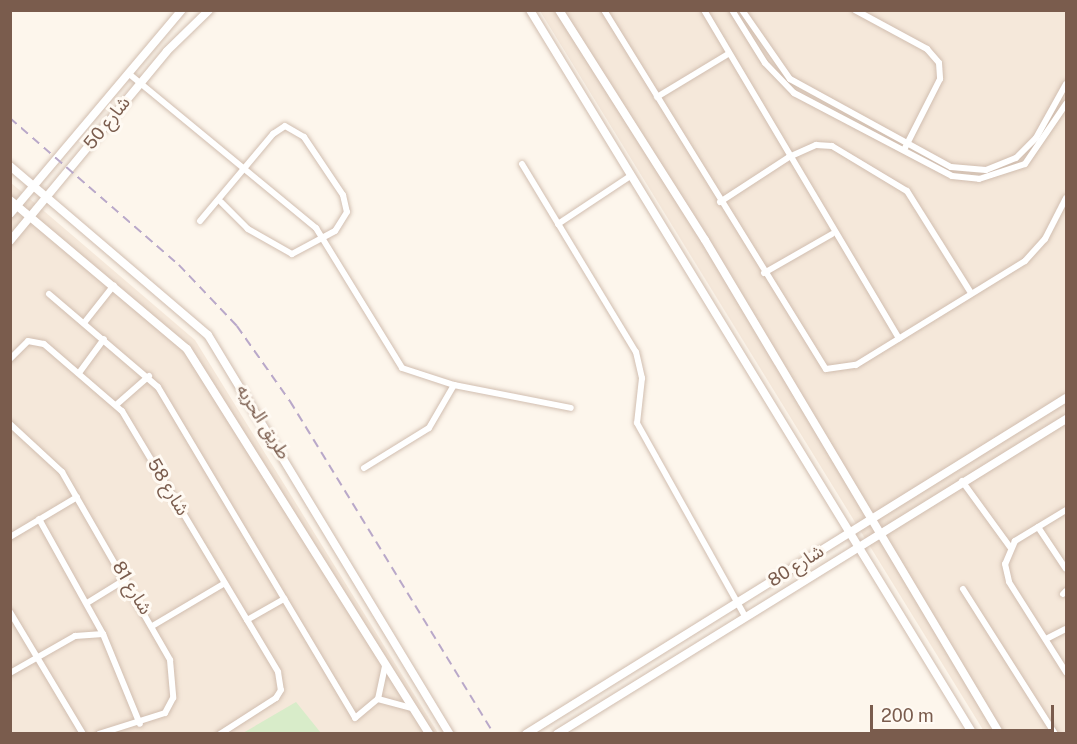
<!DOCTYPE html>
<meta charset="utf-8">
<style>
body{margin:0}
#map{position:relative;width:1077px;height:744px;overflow:hidden;background:#fdf6ec;font-family:"Public Sans","Noto Sans Arabic",sans-serif}
div>[style]{position:absolute}
.residential>*{inset:0;background:#f5e8da}
.green>*{inset:0;background:#d8ecc9}
.roads{filter:drop-shadow(0 0 2px #d1beb0) drop-shadow(0 0 2px #d1beb0)}
.street>*{height:6px;margin:-3px;padding:0 3px;transform-origin:3px;border-radius:3px;background:#fff}
.secondary>*{height:8px;margin:-4px;padding:0 4px;transform-origin:4px;border-radius:4px;background:#fff}
.rail>*{height:1.5px;margin-top:-0.75px;transform-origin:0;background:repeating-linear-gradient(90deg,#b9a8c9 0 9px,transparent 0 15px)}
span{translate:-50% -50%;white-space:nowrap;text-align:center;line-height:1.15;-webkit-text-stroke:6px #fffaf3;paint-order:stroke}
.street-label{font-size:18px;color:#7a5c4d}
.frame{position:absolute;inset:0;border:12px solid #7a5c4d;pointer-events:none}
.scale{position:absolute;left:870px;top:705px;width:184px;height:27px;box-sizing:border-box;border:3px solid #7a5c4d;border-top:0;padding-left:8px;font-size:18px;line-height:21px;white-space:nowrap;color:#7a5c4d;-webkit-text-stroke:4px #fffaf3;paint-order:stroke}
</style>
<div id="map">
<div class="residential">
<i style="clip-path:polygon(540px 11px,1066px 11px,1066px 733px,985px 733px)"></i>
<i style="clip-path:polygon(10px 182px,195px 340px,438px 733px,11px 733px)"></i>
</div>
<div class="green">
<i style="clip-path:polygon(296px 702px,321px 733px,243px 733px)"></i>
</div>
<div class="roads">
<div class="street">
<i style="left:604px;top:10px;width:422px;rotate:58.3deg"></i>
<i style="left:826px;top:369px;width:30px;rotate:-8deg"></i>
<i style="left:856px;top:365px;width:198px;rotate:-31.6deg"></i>
<i style="left:1025px;top:261px;width:30px;rotate:-48deg"></i>
<i style="left:1045px;top:239px;width:46px;rotate:-62.9deg"></i>
<i style="left:704px;top:10px;width:382px;rotate:59.3deg"></i>
<i style="left:732px;top:10px;width:62px;rotate:58.1deg"></i>
<i style="left:765px;top:63px;width:42px;rotate:46deg"></i>
<i style="left:794px;top:93px;width:178px;rotate:27.7deg"></i>
<i style="left:952px;top:176px;width:27px;rotate:6deg"></i>
<i style="left:979px;top:179px;width:48px;rotate:-18.1deg"></i>
<i style="left:1025px;top:164px;width:73px;rotate:-55.7deg"></i>
<i style="left:742px;top:10px;width:84px;rotate:55.2deg"></i>
<i style="left:790px;top:79px;width:183px;rotate:28.7deg"></i>
<i style="left:951px;top:167px;width:35px;rotate:5deg"></i>
<i style="left:986px;top:170px;width:32px;rotate:-22deg"></i>
<i style="left:1016px;top:158px;width:28px;rotate:-45deg"></i>
<i style="left:1036px;top:138px;width:62px;rotate:-60.9deg"></i>
<i style="left:855px;top:10px;width:82px;rotate:28.4deg"></i>
<i style="left:927px;top:49px;width:18px;rotate:49deg"></i>
<i style="left:939px;top:63px;width:16px;rotate:86deg"></i>
<i style="left:940px;top:79px;width:77px;rotate:116.9deg"></i>
<i style="left:128px;top:73px;width:244px;rotate:39.5deg"></i>
<i style="left:316px;top:228px;width:164px;rotate:58.4deg"></i>
<i style="left:402px;top:368px;width:55px;rotate:18.1deg"></i>
<i style="left:454px;top:385px;width:119px;rotate:11.1deg"></i>
<i style="left:657px;top:97px;width:83px;rotate:-31.2deg"></i>
<i style="left:522px;top:164px;width:220px;rotate:58.8deg"></i>
<i style="left:636px;top:352px;width:27px;rotate:77deg"></i>
<i style="left:642px;top:378px;width:45px;rotate:96.3deg"></i>
<i style="left:637px;top:423px;width:221px;rotate:60.8deg"></i>
<i style="left:720px;top:202px;width:82px;rotate:-33.1deg"></i>
<i style="left:789px;top:157px;width:30px;rotate:-24deg"></i>
<i style="left:816px;top:145px;width:16px;rotate:4deg"></i>
<i style="left:832px;top:146px;width:87px;rotate:31deg"></i>
<i style="left:907px;top:191px;width:120px;rotate:57.9deg"></i>
<i style="left:200px;top:221px;width:114px;rotate:-50deg"></i>
<i style="left:273px;top:134px;width:14px;rotate:-34deg"></i>
<i style="left:285px;top:126px;width:22px;rotate:30deg"></i>
<i style="left:304px;top:137px;width:70px;rotate:56.1deg"></i>
<i style="left:343px;top:195px;width:17px;rotate:77deg"></i>
<i style="left:347px;top:212px;width:22px;rotate:122deg"></i>
<i style="left:335px;top:231px;width:49px;rotate:151.9deg"></i>
<i style="left:292px;top:254px;width:51px;rotate:-150.4deg"></i>
<i style="left:248px;top:229px;width:38px;rotate:-135deg"></i>
<i style="left:558px;top:224px;width:85px;rotate:-33.5deg"></i>
<i style="left:764px;top:273px;width:78px;rotate:-29.8deg"></i>
<i style="left:49px;top:294px;width:143px;rotate:40.5deg"></i>
<i style="left:158px;top:387px;width:385px;rotate:59.2deg"></i>
<i style="left:355px;top:718px;width:30px;rotate:-40deg"></i>
<i style="left:378px;top:699px;width:35px;rotate:-78deg"></i>
<i style="left:84px;top:323px;width:48px;rotate:-51.7deg"></i>
<i style="left:10px;top:359px;width:25px;rotate:-45deg"></i>
<i style="left:28px;top:341px;width:16px;rotate:11deg"></i>
<i style="left:44px;top:344px;width:103px;rotate:40.7deg"></i>
<i style="left:122px;top:411px;width:304px;rotate:59.1deg"></i>
<i style="left:278px;top:672px;width:18px;rotate:81deg"></i>
<i style="left:281px;top:690px;width:9px;rotate:122deg"></i>
<i style="left:276px;top:698px;width:67px;rotate:147.3deg"></i>
<i style="left:79px;top:373px;width:42px;rotate:-53.7deg"></i>
<i style="left:116px;top:405px;width:44px;rotate:-41.3deg"></i>
<i style="left:10px;top:424px;width:71px;rotate:42.7deg"></i>
<i style="left:62px;top:472px;width:217px;rotate:60.1deg"></i>
<i style="left:170px;top:660px;width:38px;rotate:85deg"></i>
<i style="left:173px;top:698px;width:17px;rotate:118deg"></i>
<i style="left:165px;top:713px;width:69px;rotate:162.3deg"></i>
<i style="left:364px;top:468px;width:76px;rotate:-31.6deg"></i>
<i style="left:429px;top:428px;width:50px;rotate:-59.8deg"></i>
<i style="left:962px;top:481px;width:82px;rotate:54deg"></i>
<i style="left:1066px;top:510px;width:60px;rotate:148.7deg"></i>
<i style="left:1015px;top:541px;width:25px;rotate:113deg"></i>
<i style="left:1005px;top:564px;width:18px;rotate:77deg"></i>
<i style="left:1009px;top:582px;width:107px;rotate:57.7deg"></i>
<i style="left:39px;top:519px;width:132px;rotate:60.9deg"></i>
<i style="left:103px;top:634px;width:97px;rotate:67.7deg"></i>
<i style="left:1038px;top:527px;width:50px;rotate:56.3deg"></i>
<i style="left:10px;top:537px;width:78px;rotate:-30.8deg"></i>
<i style="left:963px;top:589px;width:172px;rotate:57.6deg"></i>
<i style="left:1063px;top:594px;width:4px;rotate:-45deg"></i>
<i style="left:87px;top:603px;width:46px;rotate:-31.6deg"></i>
<i style="left:10px;top:612px;width:142px;rotate:59.1deg"></i>
<i style="left:247px;top:620px;width:43px;rotate:-29.6deg"></i>
<i style="left:154px;top:625px;width:82px;rotate:-30.6deg"></i>
<i style="left:1046px;top:639px;width:22px;rotate:-27deg"></i>
<i style="left:10px;top:673px;width:75px;rotate:-29.6deg"></i>
<i style="left:75px;top:636px;width:28px;rotate:-4deg"></i>
<i style="left:378px;top:699px;width:35px;rotate:15deg"></i>
</div>
<div class="secondary">
<i style="left:530px;top:10px;width:849px;rotate:58.54deg"></i>
<i style="left:559px;top:10px;width:272px;rotate:57.6deg"></i>
<i style="left:705px;top:240px;width:575px;rotate:59.16deg"></i>
<i style="left:10px;top:166px;width:260px;rotate:40.5deg"></i>
<i style="left:208px;top:335px;width:467px;rotate:58.8deg"></i>
<i style="left:10px;top:200px;width:231px;rotate:40.1deg"></i>
<i style="left:187px;top:349px;width:455px;rotate:57.8deg"></i>
<i style="left:10px;top:214px;width:267px;rotate:-49.9deg"></i>
<i style="left:10px;top:241px;width:246px;rotate:-50.4deg"></i>
<i style="left:167px;top:51px;width:59px;rotate:-44.3deg"></i>
<i style="left:526px;top:734px;width:636px;rotate:-31.89deg"></i>
<i style="left:557px;top:734px;width:599px;rotate:-31.75deg"></i>
</div>
</div>
<div class="rail">
<i style="left:10px;top:118px;width:224px;rotate:41deg"></i>
<i style="left:179px;top:265px;width:84px;rotate:46.4deg"></i>
<i style="left:237px;top:326px;width:92px;rotate:54.8deg"></i>
<i style="left:290px;top:401px;width:391px;rotate:58.5deg"></i>
</div>
<div class="street-label">
<span style="left:107px;top:123px;rotate:-51deg">شارع 50</span>
<span style="left:263px;top:422px;rotate:58deg">طريق الحريه</span>
<span style="left:168px;top:487px;rotate:59deg">شارع 58</span>
<span style="left:796px;top:566px;rotate:-32deg">شارع 80</span>
<span style="left:132px;top:588px;rotate:59deg">شارع 81</span>
</div>
<div class="frame"></div>
<div class="scale">200 m</div>
</div>
